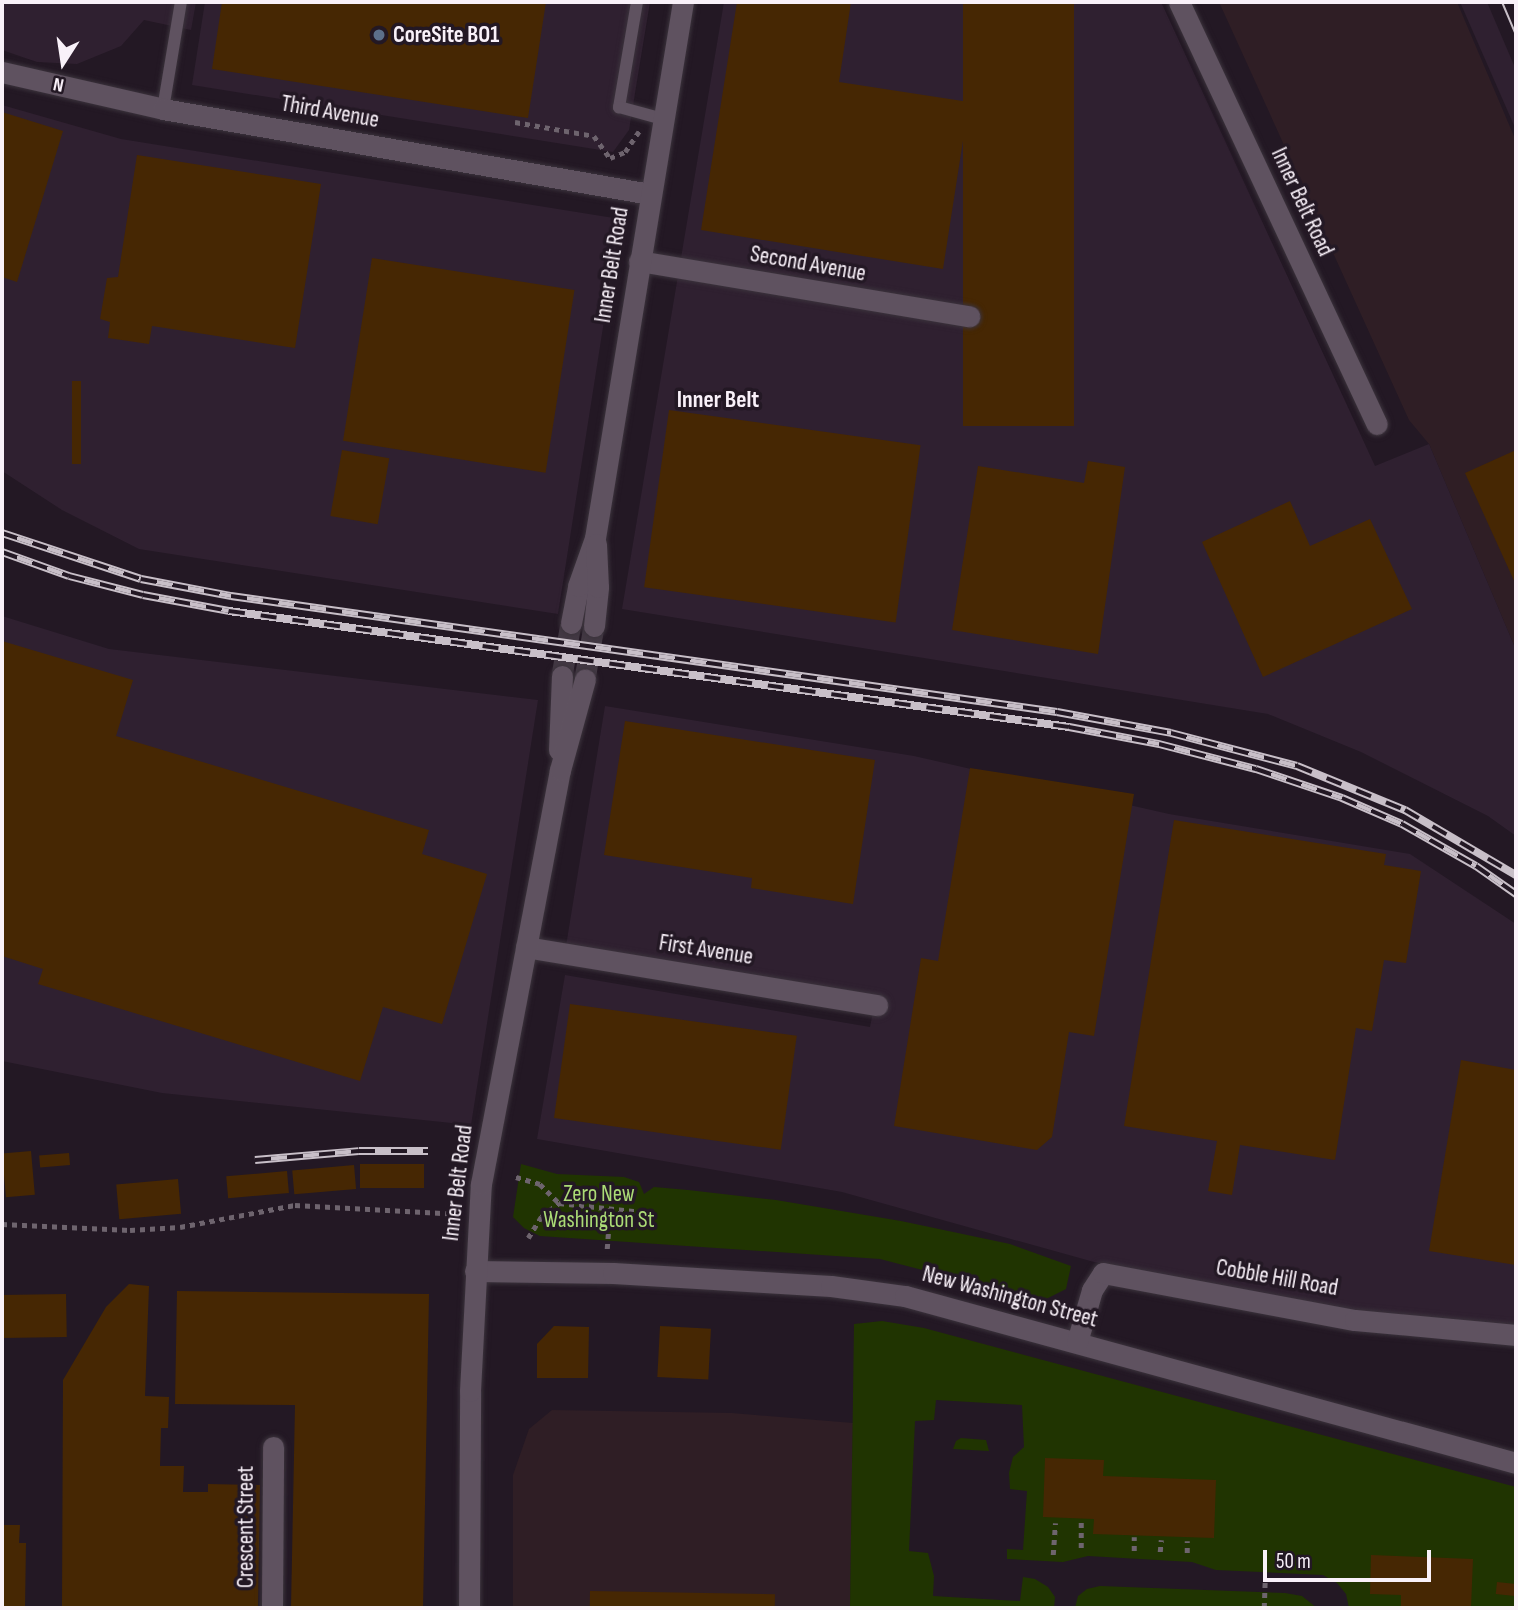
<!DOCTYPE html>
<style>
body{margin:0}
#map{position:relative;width:1518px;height:1610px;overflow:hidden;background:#231824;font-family:"Sofia Sans Condensed",sans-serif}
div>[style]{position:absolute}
.commercial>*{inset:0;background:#2f1e25}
.built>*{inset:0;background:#2f2030}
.green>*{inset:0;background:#203401}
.building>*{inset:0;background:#462703;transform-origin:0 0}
.street-tunnel>*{height:21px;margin-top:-10.5px;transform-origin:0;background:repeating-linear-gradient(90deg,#433944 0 21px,transparent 0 31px)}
.path>*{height:4.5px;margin-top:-2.25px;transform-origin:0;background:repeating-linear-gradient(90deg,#6e646e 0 5px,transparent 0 10px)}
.roads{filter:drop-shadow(0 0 2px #3b333c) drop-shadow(0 0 2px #3b333c)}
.lane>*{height:12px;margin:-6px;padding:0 6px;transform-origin:6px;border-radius:6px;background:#5f5260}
.street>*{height:21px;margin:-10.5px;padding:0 10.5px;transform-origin:10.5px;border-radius:10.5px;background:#5f5260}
.tram>*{height:2px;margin:-1px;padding:0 1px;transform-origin:1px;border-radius:1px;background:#c8bfc8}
.rail>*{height:8px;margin-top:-4px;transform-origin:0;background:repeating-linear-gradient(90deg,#231824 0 16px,#c8bfc8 0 32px);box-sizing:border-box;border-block:2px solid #c8bfc8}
.dots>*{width:19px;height:19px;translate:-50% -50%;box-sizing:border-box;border:4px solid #231824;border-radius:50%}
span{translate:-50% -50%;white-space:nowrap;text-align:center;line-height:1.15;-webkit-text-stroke:7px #231824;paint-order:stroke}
.poi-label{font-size:23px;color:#f9f1f9;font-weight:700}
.left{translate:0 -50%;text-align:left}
.street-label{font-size:23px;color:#f9f1f9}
.park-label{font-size:23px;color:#abdb76}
.neighbourhood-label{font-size:24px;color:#f9f1f9;font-weight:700}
.frame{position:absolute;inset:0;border:4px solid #f9f1f9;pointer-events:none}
.north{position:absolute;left:28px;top:28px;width:70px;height:70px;-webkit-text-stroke:5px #231824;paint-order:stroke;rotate:192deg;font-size:19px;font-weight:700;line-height:28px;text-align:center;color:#f9f1f9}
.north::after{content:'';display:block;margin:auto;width:24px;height:32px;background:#f9f1f9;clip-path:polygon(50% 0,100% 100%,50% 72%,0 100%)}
.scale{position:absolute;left:1263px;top:1550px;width:168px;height:32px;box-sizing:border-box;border:4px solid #f9f1f9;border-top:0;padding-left:9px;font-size:21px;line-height:24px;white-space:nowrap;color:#f9f1f9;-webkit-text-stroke:5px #231824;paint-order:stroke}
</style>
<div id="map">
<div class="commercial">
<i style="clip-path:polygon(1219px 2px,1457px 2px,1516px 141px,1516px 650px,1429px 444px,1409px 420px)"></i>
<i style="clip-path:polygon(552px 1410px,732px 1413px,853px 1423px,850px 1608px,513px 1608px,513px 1475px,529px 1429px)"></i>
</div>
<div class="built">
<i style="clip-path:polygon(2px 2px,196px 2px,191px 30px,144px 20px,121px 46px,77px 64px,37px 62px,2px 50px)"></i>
<i style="clip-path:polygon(205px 2px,650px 2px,629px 130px,613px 152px,192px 85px)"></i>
<i style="clip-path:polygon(724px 2px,1161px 2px,1375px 466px,1429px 444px,1516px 650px,1516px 836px,1488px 816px,1361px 752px,1268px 714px,622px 609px)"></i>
<i style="clip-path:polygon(1460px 2px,1487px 2px,1516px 70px,1516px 130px)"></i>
<i style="clip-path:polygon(2px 105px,121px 139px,620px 219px,558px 614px,139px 549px,62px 510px,2px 471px)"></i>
<i style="clip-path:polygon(2px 616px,109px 649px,538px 700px,471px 1125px,162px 1093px,2px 1061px)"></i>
<i style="clip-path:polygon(605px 706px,914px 756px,1169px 814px,1410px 854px,1516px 924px,1516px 1327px,1401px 1319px,1094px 1262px,842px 1192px,537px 1139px,565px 975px,870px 1027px,876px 997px,566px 946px)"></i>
</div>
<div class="green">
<i style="clip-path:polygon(521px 1164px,557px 1174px,624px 1177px,639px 1182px,644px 1194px,654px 1187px,688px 1190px,776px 1200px,901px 1221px,1010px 1244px,1071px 1266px,1066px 1289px,1042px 1301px,880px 1259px,540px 1236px,524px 1228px,513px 1217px)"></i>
<i style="clip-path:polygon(882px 1321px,924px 1328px,1516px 1487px,1516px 1608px,1349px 1608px,1346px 1594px,1337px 1583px,1323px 1575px,1216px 1570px,1192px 1562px,1088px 1556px,1063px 1562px,1007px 1559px,1007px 1549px,1023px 1550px,1027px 1491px,1010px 1489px,1009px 1473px,1013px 1457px,1024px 1447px,1022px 1405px,936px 1400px,934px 1420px,915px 1421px,909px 1551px,928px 1553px,934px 1576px,933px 1596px,1020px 1601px,1023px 1577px,1035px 1579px,1048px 1587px,1055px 1597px,1054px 1608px,850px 1608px,854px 1324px)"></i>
<i style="clip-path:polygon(961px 1438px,986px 1440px,989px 1451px,953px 1449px,956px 1441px)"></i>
<i style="clip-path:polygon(1100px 1586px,1285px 1593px,1302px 1596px,1317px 1608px,1075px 1608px,1078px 1596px,1087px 1589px)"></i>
</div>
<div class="building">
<i style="clip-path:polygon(222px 2px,546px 2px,528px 118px,212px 69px)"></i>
<i style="clip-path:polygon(737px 2px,851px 2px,839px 82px,969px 102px,943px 269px,701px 230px)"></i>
<i style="left:963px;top:2px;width:111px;height:424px"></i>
<i style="clip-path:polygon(2px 112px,63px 131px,17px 282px,2px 277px)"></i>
<i style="clip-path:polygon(137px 155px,321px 184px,295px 348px,152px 326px,149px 344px,108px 338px,110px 322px,100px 319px,107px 278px,118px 277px)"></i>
<i style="left:372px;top:258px;width:205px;height:185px;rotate:9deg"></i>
<i style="left:72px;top:381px;width:9px;height:83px"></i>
<i style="left:669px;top:410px;width:254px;height:179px;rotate:8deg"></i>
<i style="left:342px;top:450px;width:48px;height:67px;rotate:10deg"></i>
<i style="clip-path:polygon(1516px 450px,1516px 585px,1465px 473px)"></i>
<i style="clip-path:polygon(1088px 461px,1125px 467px,1098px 654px,952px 630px,978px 466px,1084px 483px)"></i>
<i style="clip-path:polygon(1290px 501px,1310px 546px,1370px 519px,1412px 609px,1263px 677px,1202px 542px)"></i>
<i style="clip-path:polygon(2px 641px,133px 680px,116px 736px,429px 830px,422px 854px,487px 874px,442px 1024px,383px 1007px,360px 1081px,38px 984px,43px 969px,2px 956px)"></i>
<i style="clip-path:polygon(625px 721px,875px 760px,853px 904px,751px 888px,752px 878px,604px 855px)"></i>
<i style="clip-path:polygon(970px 768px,1134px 794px,1094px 1036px,1069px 1032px,1052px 1137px,1037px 1150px,894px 1126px,921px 958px,938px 961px)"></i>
<i style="clip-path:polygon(1174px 820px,1386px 854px,1384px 865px,1421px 871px,1406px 963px,1384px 960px,1372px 1031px,1356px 1028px,1335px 1160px,1240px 1145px,1232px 1195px,1208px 1191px,1217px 1141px,1124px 1126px)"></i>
<i style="left:570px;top:1004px;width:229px;height:115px;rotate:8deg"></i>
<i style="clip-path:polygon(1461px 1060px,1516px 1070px,1516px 1265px,1429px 1251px)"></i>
<i style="left:31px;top:1151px;width:44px;height:29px;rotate:85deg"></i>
<i style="left:69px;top:1153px;width:12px;height:30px;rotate:85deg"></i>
<i style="left:424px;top:1164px;width:24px;height:64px;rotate:90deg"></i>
<i style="left:354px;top:1165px;width:24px;height:62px;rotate:85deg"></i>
<i style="left:287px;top:1171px;width:22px;height:61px;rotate:85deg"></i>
<i style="left:178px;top:1179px;width:35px;height:62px;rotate:85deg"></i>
<i style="clip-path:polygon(129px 1284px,149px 1286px,145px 1396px,169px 1397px,168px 1428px,161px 1428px,160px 1466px,184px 1466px,183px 1492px,208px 1492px,208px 1484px,260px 1485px,258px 1608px,62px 1608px,63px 1380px,106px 1307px)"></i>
<i style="clip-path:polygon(177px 1291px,429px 1294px,423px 1608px,291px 1608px,295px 1405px,175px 1404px)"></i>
<i style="left:66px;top:1294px;width:43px;height:64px;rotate:89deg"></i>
<i style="clip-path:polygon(554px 1326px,589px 1327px,588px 1378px,537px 1378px,537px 1344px)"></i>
<i style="left:660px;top:1326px;width:51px;height:51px;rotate:3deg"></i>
<i style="clip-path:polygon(1045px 1458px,1104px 1460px,1103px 1476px,1216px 1480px,1214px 1538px,1093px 1534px,1094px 1519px,1043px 1517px)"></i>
<i style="clip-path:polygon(2px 1525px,20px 1525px,19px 1543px,26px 1543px,25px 1608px,2px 1608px)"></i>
<i style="clip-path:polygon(1371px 1555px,1473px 1559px,1471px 1608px,1401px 1608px,1401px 1595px,1370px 1594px)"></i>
<i style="left:1497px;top:1582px;width:19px;height:12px;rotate:6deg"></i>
<i style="left:590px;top:1591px;width:185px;height:17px;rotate:1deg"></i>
</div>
<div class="street-tunnel">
<i style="left:562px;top:676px;width:54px;rotate:-80.4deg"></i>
<i style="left:585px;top:679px;width:54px;rotate:-80.4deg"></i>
</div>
<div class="path">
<i style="left:515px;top:122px;width:80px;rotate:10deg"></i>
<i style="left:594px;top:136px;width:27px;rotate:54deg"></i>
<i style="left:610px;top:158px;width:16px;rotate:-22deg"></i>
<i style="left:625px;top:152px;width:25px;rotate:-56deg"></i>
<i style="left:516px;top:1177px;width:25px;rotate:16deg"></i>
<i style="left:540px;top:1184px;width:27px;rotate:45deg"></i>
<i style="left:2px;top:1224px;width:128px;rotate:2.7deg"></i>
<i style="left:130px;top:1230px;width:50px;rotate:-3.4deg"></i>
<i style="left:180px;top:1227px;width:117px;rotate:-10.8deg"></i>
<i style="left:295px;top:1205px;width:166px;rotate:3.1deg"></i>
<i style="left:528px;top:1238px;width:25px;rotate:-58deg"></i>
<i style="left:541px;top:1217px;width:23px;rotate:-38deg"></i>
<i style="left:559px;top:1203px;width:84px;rotate:6.1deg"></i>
<i style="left:607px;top:1249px;width:41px;rotate:-85.8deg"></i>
<i style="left:1081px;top:1548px;width:26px;rotate:-90deg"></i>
<i style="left:1134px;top:1551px;width:14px;rotate:-90deg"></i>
<i style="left:1160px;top:1552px;width:12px;rotate:-85deg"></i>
<i style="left:1187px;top:1553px;width:12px;rotate:-90deg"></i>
<i style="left:1053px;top:1555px;width:32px;rotate:-86deg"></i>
<i style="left:1264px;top:1608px;width:29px;rotate:-88deg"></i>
</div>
<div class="roads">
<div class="lane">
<i style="left:637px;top:2px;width:107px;rotate:99.7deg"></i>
<i style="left:619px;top:107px;width:46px;rotate:15.3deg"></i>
<i style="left:163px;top:109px;width:109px;rotate:-80.5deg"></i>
</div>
<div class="street">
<i style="left:1179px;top:2px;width:466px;rotate:64.9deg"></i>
<i style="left:2px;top:72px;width:165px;rotate:12.9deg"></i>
<i style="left:163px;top:109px;width:494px;rotate:9.9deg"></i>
<i style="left:639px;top:261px;width:335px;rotate:9.5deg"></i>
<i style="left:571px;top:623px;width:38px;rotate:-79deg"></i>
<i style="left:578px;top:586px;width:51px;rotate:-70.5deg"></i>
<i style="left:595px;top:538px;width:543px;rotate:-80.68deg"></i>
<i style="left:594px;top:626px;width:39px;rotate:-84deg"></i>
<i style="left:598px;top:587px;width:43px;rotate:-92.7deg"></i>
<i style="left:559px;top:750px;width:74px;rotate:-87.7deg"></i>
<i style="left:526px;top:947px;width:356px;rotate:9.4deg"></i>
<i style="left:475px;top:1271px;width:138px;rotate:0.8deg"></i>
<i style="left:613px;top:1273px;width:218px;rotate:3.4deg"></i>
<i style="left:831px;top:1286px;width:75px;rotate:7.7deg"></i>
<i style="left:905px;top:1296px;width:633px;rotate:15.29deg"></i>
<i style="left:1077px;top:1342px;width:54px;rotate:-73.9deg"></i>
<i style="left:1092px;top:1290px;width:20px;rotate:-57deg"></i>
<i style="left:1103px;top:1273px;width:256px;rotate:10.6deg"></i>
<i style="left:1355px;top:1320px;width:162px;rotate:5.3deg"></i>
<i style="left:272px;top:1608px;width:161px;rotate:-89.6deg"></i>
<i style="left:469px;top:1608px;width:217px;rotate:-89.7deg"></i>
<i style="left:470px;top:1391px;width:207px;rotate:-87deg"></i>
<i style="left:481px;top:1184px;width:421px;rotate:-79.2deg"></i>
<i style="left:560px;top:770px;width:94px;rotate:-74.6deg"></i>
</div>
</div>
<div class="tram">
<i style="left:1502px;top:2px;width:36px;rotate:67deg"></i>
<i style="left:1515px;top:2px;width:3px;rotate:72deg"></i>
</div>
<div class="rail">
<i style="left:2px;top:533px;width:146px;rotate:18.3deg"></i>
<i style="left:141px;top:579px;width:92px;rotate:10.7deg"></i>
<i style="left:231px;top:596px;width:834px;rotate:7.99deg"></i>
<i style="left:1057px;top:712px;width:116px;rotate:10.4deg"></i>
<i style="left:1171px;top:733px;width:130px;rotate:14.7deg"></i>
<i style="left:1297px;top:766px;width:117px;rotate:22.2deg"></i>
<i style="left:1405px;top:810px;width:129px;rotate:30.4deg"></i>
<i style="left:2px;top:552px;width:71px;rotate:19.7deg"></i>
<i style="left:69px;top:576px;width:76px;rotate:14.4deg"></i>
<i style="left:143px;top:595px;width:87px;rotate:10.5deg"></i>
<i style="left:229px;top:611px;width:848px;rotate:7.86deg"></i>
<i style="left:1069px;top:727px;width:92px;rotate:10.7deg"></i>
<i style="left:1159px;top:744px;width:100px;rotate:14.5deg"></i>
<i style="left:1256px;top:769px;width:91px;rotate:18.6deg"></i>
<i style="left:1342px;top:798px;width:65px;rotate:23.4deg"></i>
<i style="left:1402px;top:824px;width:85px;rotate:29.6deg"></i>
<i style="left:1476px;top:866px;width:49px;rotate:35deg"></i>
<i style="left:255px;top:1160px;width:104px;rotate:-4.9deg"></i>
<i style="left:359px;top:1151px;width:69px"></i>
</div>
<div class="dots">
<i style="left:379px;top:35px;background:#5c6f8a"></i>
</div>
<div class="poi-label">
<span class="left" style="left:393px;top:35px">CoreSite BO1</span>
</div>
<div class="street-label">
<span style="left:330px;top:112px;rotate:10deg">Third Avenue</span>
<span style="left:1302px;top:202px;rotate:65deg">Inner Belt Road</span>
<span style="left:808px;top:264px;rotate:10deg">Second Avenue</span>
<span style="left:612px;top:265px;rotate:-81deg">Inner Belt Road</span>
<span style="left:706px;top:950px;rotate:9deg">First Avenue</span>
<span style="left:458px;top:1183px;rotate:-83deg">Inner Belt Road</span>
<span style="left:1277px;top:1278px;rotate:10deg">Cobble Hill Road</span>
<span style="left:1010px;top:1297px;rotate:15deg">New Washington Street</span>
<span style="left:246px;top:1527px;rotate:-90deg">Crescent Street</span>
</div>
<div class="park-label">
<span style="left:599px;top:1207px">Zero New<br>Washington St</span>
</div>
<div class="neighbourhood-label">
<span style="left:718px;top:400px">Inner Belt</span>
</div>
<div class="frame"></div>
<div class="north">N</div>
<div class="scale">50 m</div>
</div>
